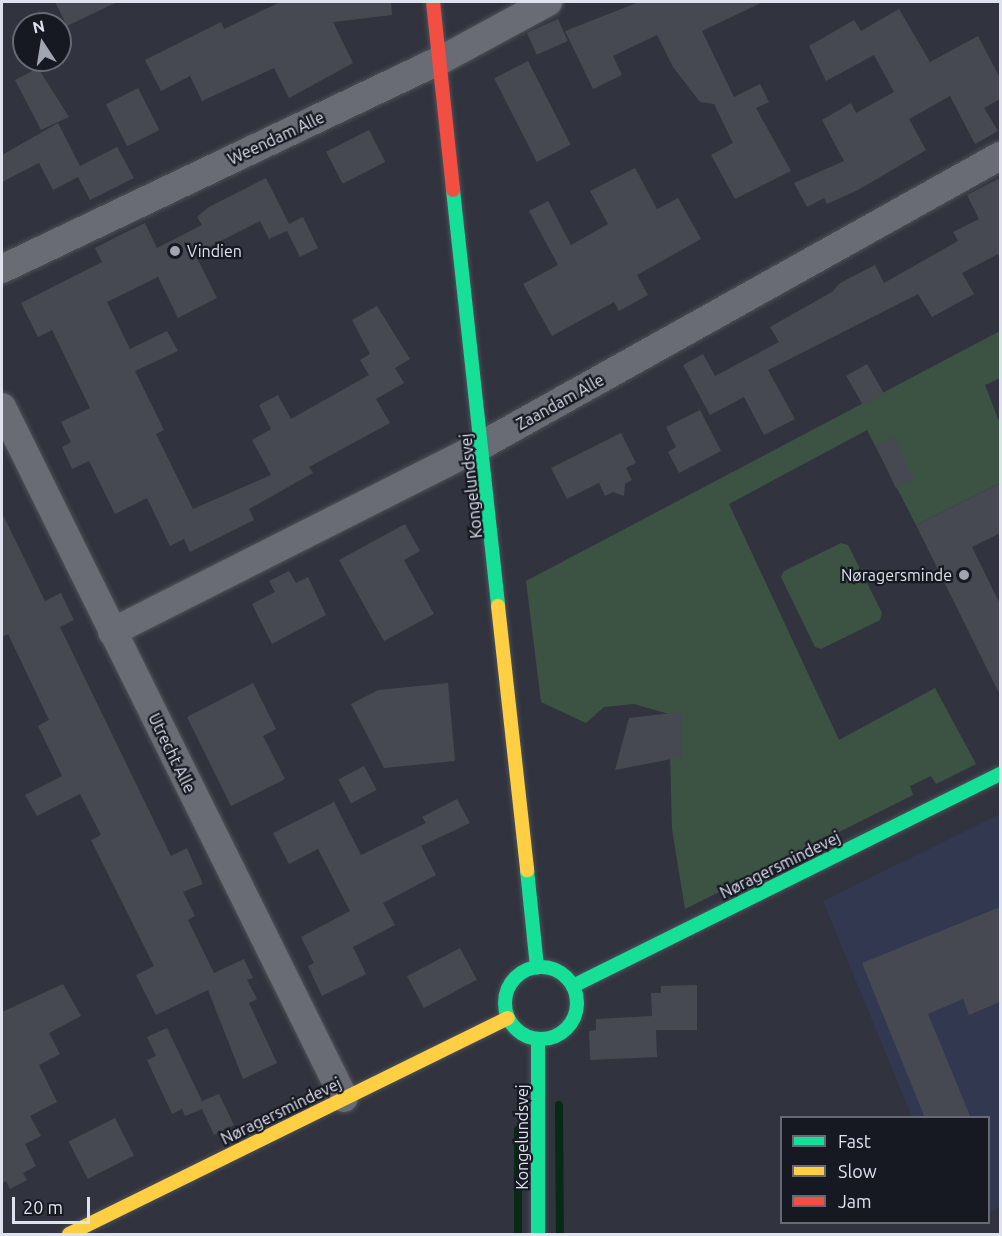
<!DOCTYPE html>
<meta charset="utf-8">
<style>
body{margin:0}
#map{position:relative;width:1002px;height:1236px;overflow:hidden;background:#31343e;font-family:Ubuntu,sans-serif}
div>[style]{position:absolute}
.built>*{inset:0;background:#31384f}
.green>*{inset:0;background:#3c5343}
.stream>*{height:8px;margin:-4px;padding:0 4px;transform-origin:4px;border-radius:4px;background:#082a14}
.building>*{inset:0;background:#464951;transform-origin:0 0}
.roads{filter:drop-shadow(0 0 2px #4e5059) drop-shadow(0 0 2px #4e5059)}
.street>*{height:28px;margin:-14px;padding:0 14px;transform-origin:14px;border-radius:14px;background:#696c74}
.fast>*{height:14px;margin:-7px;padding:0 7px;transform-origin:7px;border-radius:7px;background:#16e098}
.fast>.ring{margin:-7px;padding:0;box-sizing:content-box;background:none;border:14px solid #16e098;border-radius:50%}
.slow>*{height:14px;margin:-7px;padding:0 7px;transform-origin:7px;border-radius:7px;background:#ffcf43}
.jam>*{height:14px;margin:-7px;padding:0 7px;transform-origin:7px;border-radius:7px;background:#f24e42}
.dots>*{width:16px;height:16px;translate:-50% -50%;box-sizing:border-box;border:3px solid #171922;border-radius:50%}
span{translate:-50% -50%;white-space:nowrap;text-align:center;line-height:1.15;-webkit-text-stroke:4.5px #171922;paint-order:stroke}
.street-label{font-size:16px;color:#dee2ef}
.poi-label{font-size:16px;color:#dee2ef}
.left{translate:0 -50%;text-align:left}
.right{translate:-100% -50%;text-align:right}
.frame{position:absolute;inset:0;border:3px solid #dee2ef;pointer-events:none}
.legend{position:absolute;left:780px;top:1116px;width:210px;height:108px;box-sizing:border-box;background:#171922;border:2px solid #676974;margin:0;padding:8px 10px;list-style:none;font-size:18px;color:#dee2ef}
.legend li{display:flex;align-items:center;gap:12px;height:30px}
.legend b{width:30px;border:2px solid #676974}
.north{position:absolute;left:12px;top:12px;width:60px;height:60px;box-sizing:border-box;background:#171922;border:2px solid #676974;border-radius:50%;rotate:348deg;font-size:16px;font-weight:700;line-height:24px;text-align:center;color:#dee2ef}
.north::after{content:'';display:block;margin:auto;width:21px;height:27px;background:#a1a5b1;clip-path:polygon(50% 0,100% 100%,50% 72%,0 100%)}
.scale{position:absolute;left:12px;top:1197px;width:78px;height:27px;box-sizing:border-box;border:3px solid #dee2ef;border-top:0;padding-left:8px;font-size:18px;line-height:21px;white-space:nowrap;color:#dee2ef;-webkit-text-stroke:4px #171922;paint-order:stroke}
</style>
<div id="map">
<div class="built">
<i style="clip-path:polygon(1000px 814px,1000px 1207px,989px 1213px,988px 1118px,912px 1117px,823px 901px)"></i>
</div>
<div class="green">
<i style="clip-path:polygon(1000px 331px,1000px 378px,985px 385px,1000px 424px,1000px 483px,916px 525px,867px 430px,729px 504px,839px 740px,935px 688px,976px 764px,936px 784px,931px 776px,910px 786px,913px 795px,685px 909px,672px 829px,669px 714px,634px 704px,604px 707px,586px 723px,541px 702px,526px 581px)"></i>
<i style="clip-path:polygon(841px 543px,848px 545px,882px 613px,880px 620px,821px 649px,815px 647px,781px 577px,784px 571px)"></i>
</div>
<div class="stream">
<i style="left:559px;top:1105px;width:129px;rotate:89.6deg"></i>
<i style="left:518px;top:1234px;width:104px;rotate:-90deg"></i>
</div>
<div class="building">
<i style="clip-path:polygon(55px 2px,117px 2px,67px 26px)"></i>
<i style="clip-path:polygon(280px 2px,391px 2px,392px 15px,333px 22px,353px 63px,289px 98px,274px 68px,202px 101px,190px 76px,161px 91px,145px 60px,221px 22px,224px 29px)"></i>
<i style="clip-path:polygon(639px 2px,763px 2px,702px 31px,734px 97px,760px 84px,769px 102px,756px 108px,791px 171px,735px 199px,711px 155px,733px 143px,714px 104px,700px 102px,673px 67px,657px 35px,613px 56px,622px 75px,593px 89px,565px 31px)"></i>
<i style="clip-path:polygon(899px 9px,930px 62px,978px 36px,1000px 78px,1000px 99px,984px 108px,998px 131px,975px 144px,950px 96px,909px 119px,926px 150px,858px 190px,827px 204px,824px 198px,807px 207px,794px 183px,844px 161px,822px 120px,851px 103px,856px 113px,894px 92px,874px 55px,826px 81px,809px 46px,854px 20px,861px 31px)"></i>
<i style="left:558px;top:19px;width:24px;height:34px;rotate:66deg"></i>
<i style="left:528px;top:61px;width:94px;height:38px;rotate:63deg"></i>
<i style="clip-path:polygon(38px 68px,69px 117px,41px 130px,15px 80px)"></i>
<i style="left:138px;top:88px;width:47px;height:36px;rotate:63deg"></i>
<i style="clip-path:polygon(58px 123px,80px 166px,117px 147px,134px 178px,90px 200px,78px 177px,53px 190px,39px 163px,2px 182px,2px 155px)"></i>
<i style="left:369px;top:130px;width:36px;height:48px;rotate:63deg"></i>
<i style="clip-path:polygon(635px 168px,657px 209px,678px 198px,701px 239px,637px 275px,648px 295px,619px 311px,614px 302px,552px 336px,523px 284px,558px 265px,529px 211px,548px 201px,571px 245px,608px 224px,590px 191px)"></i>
<i style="clip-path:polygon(266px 178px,289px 224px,303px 217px,318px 248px,300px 257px,287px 231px,269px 239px,260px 221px,195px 254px,217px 298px,178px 318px,158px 277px,107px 302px,130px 349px,167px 331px,178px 351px,135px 371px,164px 430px,156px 434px,193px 509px,271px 475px,252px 440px,271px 429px,259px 405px,278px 395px,291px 419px,369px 375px,360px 360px,370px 354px,352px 320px,377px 306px,410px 359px,395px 368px,404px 383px,376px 399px,390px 423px,309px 467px,313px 473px,249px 509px,254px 520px,190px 552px,184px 539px,170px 546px,147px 498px,115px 514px,89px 461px,72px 469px,62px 447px,71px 442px,61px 422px,90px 408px,52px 330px,38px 337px,21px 303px,102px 262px,95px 248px,124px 233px,145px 223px,157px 248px,202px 225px,197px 217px,209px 207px)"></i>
<i style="clip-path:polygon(1000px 178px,1000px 259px,998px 254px,962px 273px,974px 294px,932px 317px,918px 294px,768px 370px,795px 419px,764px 435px,744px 397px,710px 415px,683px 365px,703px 354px,715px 376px,779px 342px,770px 327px,832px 292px,840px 283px,875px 265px,884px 283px,958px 241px,953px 232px,979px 219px,967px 195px)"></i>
<i style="left:867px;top:364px;width:34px;height:24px;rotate:60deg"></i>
<i style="clip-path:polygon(700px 410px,721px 451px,679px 473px,668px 452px,676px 447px,666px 427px)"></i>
<i style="clip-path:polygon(621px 433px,636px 463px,626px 468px,632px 480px,625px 484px,624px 496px,613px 492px,605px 496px,599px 483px,567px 499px,551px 468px)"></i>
<i style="left:894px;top:437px;width:47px;height:20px;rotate:65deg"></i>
<i style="clip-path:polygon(1000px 483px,1000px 533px,972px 547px,1000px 604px,1000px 695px,916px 525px)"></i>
<i style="clip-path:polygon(2px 513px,45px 601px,61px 593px,74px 620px,60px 627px,171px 856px,187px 848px,203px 884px,183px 892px,195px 916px,188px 920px,214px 973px,244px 959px,253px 978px,247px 980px,257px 999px,249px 1003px,277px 1063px,243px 1079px,208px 990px,156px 1015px,136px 975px,154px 966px,91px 840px,101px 835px,80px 794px,37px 816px,25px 795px,62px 776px,38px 726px,49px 720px,8px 634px,2px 637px)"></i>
<i style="clip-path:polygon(405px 524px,420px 551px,404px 560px,434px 614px,384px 641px,339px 560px)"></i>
<i style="clip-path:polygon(289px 571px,296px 583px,308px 577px,326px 615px,272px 644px,252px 604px,275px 592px,269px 581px)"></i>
<i style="clip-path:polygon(253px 683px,276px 729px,263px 736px,285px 779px,231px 806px,187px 717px)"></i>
<i style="clip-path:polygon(448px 683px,455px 761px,384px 768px,351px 704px,378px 690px)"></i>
<i style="clip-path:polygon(681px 712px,682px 757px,615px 770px,629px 718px)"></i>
<i style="left:364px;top:766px;width:27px;height:29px;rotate:62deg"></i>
<i style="clip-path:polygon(457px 799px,470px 823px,421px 846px,436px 875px,383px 903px,395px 925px,353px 947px,366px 974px,322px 996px,308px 966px,314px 963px,301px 937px,350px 911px,318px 849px,289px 864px,273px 833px,334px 802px,361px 855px,426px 823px,422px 817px)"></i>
<i style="clip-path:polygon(1000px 907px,1000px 1002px,969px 1015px,963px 999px,928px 1014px,971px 1118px,925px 1118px,862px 963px)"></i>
<i style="left:460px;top:948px;width:36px;height:60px;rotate:62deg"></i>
<i style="clip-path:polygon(63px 984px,81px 1016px,49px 1033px,60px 1054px,39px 1065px,57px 1102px,30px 1116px,41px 1136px,25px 1144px,36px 1166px,23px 1173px,27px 1180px,10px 1189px,6px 1181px,2px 1183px,2px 1012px)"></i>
<i style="clip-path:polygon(697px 985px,697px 1030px,656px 1030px,657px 1057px,590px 1060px,589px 1031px,596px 1030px,596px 1019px,652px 1016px,651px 993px,661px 993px,661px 986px)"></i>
<i style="clip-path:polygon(167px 1028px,202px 1101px,219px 1094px,234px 1125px,214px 1135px,202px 1109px,185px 1116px,182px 1109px,172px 1114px,147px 1060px,156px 1056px,147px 1037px)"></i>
<i style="left:115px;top:1118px;width:42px;height:52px;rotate:63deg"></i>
</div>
<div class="roads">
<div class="street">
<i style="left:2px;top:269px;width:486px;rotate:-25.5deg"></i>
<i style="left:441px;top:60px;width:122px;rotate:-28.5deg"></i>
<i style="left:2px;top:407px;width:771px;rotate:63.67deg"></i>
<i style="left:112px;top:632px;width:417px;rotate:-26.8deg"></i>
<i style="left:484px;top:444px;width:591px;rotate:-29.17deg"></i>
</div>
<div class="fast">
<i style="left:453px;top:190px;width:418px;rotate:83.8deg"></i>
<i style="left:527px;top:870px;width:98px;rotate:84.1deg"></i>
<i class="ring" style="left:505px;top:967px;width:58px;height:58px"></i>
<i style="left:573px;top:986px;width:477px;rotate:-26.4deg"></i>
<i style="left:538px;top:1039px;width:195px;rotate:90deg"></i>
</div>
<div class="slow">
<i style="left:498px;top:606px;width:266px;rotate:83.7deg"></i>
<i style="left:69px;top:1234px;width:489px;rotate:-26.2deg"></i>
</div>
<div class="jam">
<i style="left:433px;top:2px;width:189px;rotate:83.9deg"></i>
</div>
</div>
<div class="dots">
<i style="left:175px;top:251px;background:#a1a5b1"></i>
<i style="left:964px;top:575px;background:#a1a5b1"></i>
</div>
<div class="street-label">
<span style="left:276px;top:138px;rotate:-25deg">Weendam Alle</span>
<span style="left:560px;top:402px;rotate:-29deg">Zaandam Alle</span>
<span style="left:471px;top:486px;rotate:-96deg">Kongelundsvej</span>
<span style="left:172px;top:753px;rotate:64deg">Utrecht Alle</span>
<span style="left:780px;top:865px;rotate:-26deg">Nøragersmindevej</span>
<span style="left:281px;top:1111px;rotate:-26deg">Nøragersmindevej</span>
<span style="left:522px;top:1137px;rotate:-90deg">Kongelundsvej</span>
</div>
<div class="poi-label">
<span class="left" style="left:187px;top:251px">Vindien</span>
<span class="right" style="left:952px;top:575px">Nøragersminde</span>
</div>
<div class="frame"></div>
<ul class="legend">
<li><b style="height:8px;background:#16e098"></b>Fast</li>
<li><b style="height:8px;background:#ffcf43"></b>Slow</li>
<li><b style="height:8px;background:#f24e42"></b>Jam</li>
</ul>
<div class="north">N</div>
<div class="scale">20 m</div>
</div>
